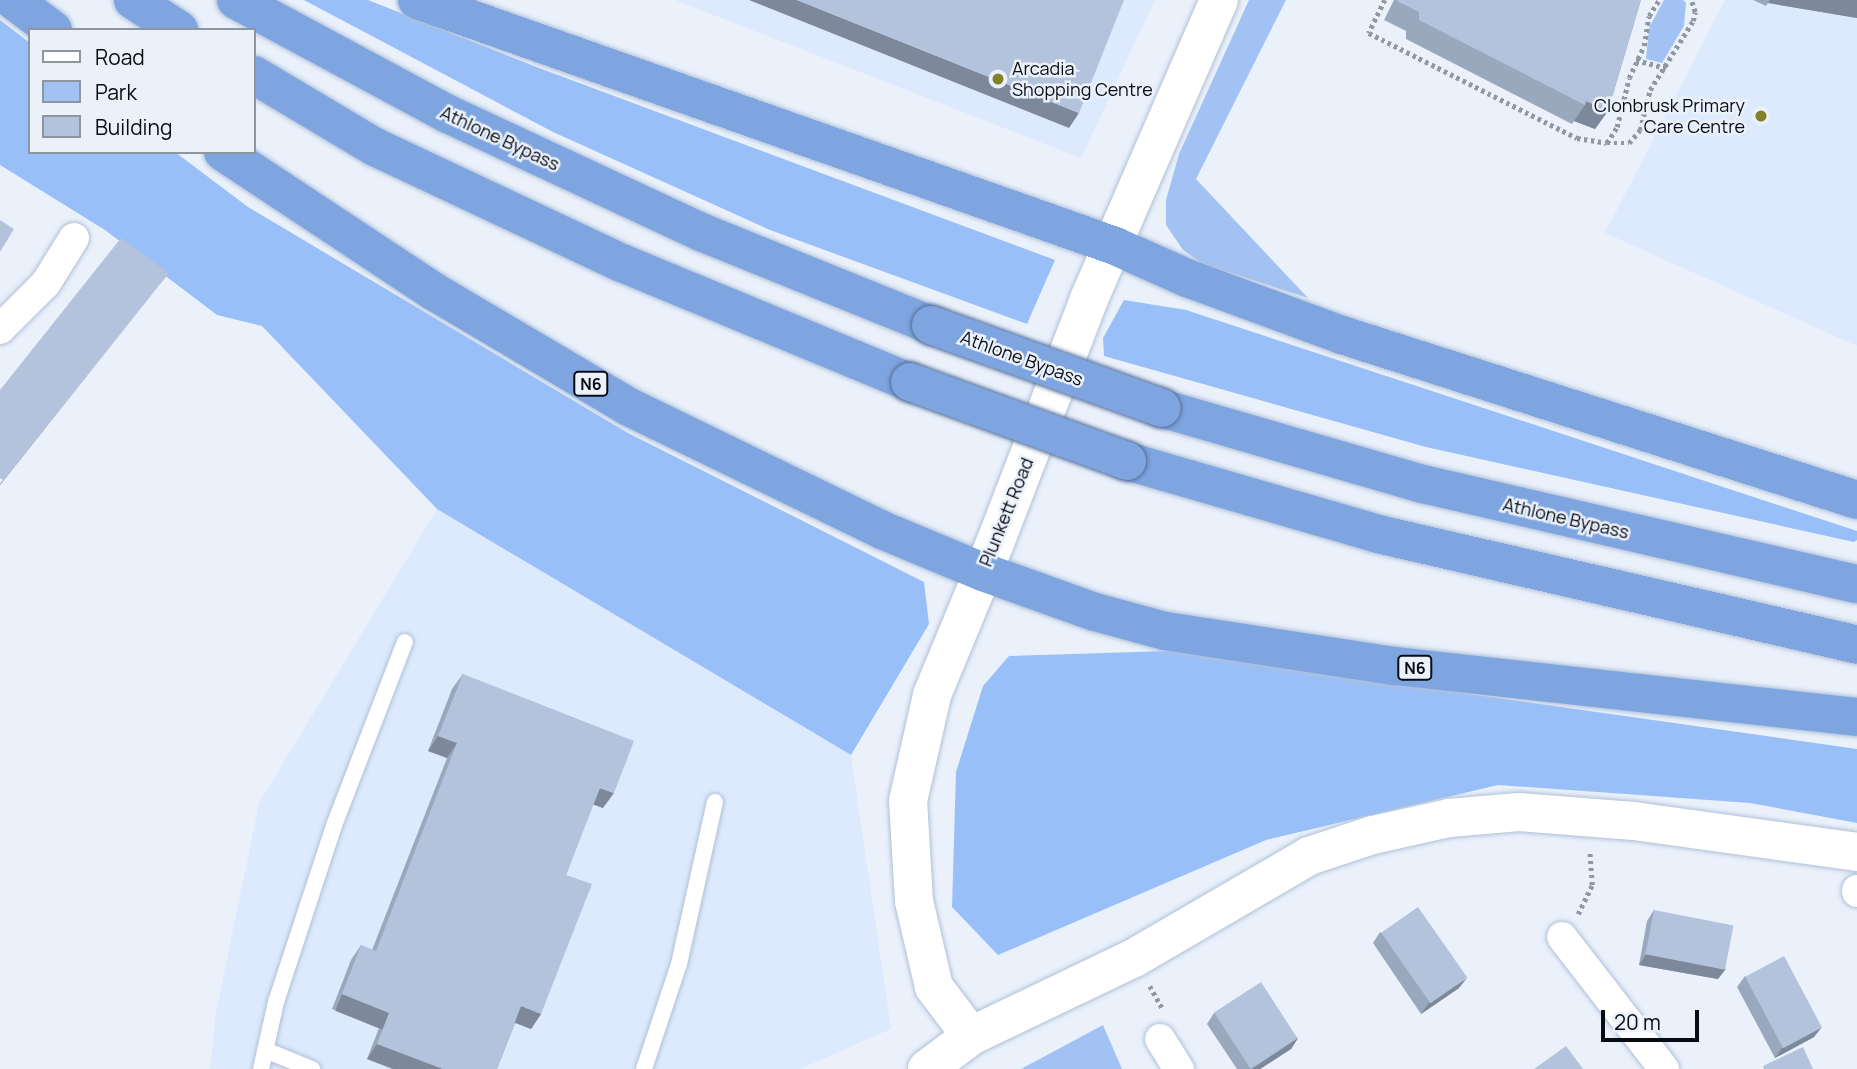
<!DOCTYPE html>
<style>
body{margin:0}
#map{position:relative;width:1857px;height:1069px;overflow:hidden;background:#eaf1fb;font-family:Manrope,sans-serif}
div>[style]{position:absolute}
.built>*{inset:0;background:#ddeafd}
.green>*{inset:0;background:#a2c2f3}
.forest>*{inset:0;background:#99bff8}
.path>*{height:4.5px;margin-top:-2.25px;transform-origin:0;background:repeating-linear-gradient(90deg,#9298a2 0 3.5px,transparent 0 7px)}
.roads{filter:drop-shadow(0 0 2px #b0c0d8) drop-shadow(0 0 2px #b0c0d8)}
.lane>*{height:16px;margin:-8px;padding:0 8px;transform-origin:8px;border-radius:8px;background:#fff}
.street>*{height:30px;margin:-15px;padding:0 15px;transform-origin:15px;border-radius:15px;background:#fff}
.secondary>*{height:38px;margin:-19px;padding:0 19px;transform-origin:19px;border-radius:19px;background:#fff}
.highway>*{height:38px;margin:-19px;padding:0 19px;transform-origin:19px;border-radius:19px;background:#7fa5e1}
.bridges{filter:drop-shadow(0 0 2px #556f99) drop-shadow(0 0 2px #556f99)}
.highway-bridge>*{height:38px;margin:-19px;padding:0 19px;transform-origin:19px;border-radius:19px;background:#7fa5e1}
.wall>*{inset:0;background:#9aa8bd}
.shaded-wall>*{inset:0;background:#7d889a;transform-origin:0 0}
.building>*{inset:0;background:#b3c3dc;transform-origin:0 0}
.dots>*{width:19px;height:19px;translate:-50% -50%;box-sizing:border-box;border:4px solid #eaf1fb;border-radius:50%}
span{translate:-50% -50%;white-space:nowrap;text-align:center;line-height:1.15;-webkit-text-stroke:5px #eaf1fb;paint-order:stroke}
.shield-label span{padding:2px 5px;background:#eaf1fb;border:2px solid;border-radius:5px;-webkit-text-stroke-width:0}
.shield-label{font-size:16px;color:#070c14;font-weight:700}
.poi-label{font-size:18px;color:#070c14}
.left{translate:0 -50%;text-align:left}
.right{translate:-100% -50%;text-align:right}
.street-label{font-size:18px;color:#070c14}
.legend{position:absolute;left:28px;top:28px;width:228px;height:126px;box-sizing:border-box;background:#eaf1fb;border:2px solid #8f959f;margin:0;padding:9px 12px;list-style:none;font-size:21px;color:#070c14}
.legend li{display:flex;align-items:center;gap:14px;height:35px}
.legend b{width:35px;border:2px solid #8f959f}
.scale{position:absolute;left:1601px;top:1010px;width:98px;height:32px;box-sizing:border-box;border:4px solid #070c14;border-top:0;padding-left:9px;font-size:21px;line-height:24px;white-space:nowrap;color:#070c14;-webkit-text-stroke:5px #eaf1fb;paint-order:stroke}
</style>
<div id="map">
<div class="built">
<i style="clip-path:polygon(675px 0,1155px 0,1081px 158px)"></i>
<i style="clip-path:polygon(1725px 0,1857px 0,1857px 346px,1605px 233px)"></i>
<i style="clip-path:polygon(437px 509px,851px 755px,891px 1029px,800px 1069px,210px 1069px,216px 1013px,259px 803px)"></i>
</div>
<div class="green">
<i style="clip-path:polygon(1249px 0,1286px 0,1196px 179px,1308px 298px,1203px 264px,1183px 250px,1166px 225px,1166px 200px,1179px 154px)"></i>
<i style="clip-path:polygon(1664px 0,1683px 0,1686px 3px,1684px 26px,1662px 63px,1646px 59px,1649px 28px)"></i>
<i style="clip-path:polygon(1103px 1025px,1122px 1069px,1021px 1069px)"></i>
</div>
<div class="forest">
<i style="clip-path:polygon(304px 0,368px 0,539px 68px,1055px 260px,1027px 324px,770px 230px,553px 132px)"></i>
<i style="clip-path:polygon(0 20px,30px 43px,30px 152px,175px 152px,248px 207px,628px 433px,924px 582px,929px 624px,851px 755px,437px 509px,262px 326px,217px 315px,105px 230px,0 165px)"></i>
<i style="clip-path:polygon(1124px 300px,1186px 310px,1857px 531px,1857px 540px,1854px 542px,1426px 447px,1104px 356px,1103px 338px)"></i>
<i style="clip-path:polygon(1168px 651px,1857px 749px,1857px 823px,1750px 803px,1498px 785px,1266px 840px,998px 955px,952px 907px,956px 772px,983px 686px,1009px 656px)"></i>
</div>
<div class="path">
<i style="left:1385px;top:0;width:37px;rotate:116deg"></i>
<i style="left:1369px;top:33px;width:233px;rotate:26.8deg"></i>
<i style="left:1577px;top:138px;width:30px;rotate:9deg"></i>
<i style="left:1607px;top:143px;width:19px;rotate:-58deg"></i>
<i style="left:1617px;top:127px;width:50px;rotate:-76.2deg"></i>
<i style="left:1629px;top:78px;width:35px;rotate:-65deg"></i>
<i style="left:1644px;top:46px;width:30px;rotate:-81deg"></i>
<i style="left:1649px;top:16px;width:19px;rotate:-58deg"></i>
<i style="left:1636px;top:60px;width:31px;rotate:15deg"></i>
<i style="left:1623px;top:99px;width:26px;rotate:21deg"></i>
<i style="left:1607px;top:143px;width:22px"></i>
<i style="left:1629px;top:143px;width:17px;rotate:-50deg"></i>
<i style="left:1640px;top:130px;width:41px;rotate:-76deg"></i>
<i style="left:1650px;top:90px;width:81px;rotate:-58.1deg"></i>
<i style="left:1693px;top:21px;width:9px;rotate:-77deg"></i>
<i style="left:1695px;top:12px;width:13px;rotate:-108deg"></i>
<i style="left:1578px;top:914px;width:32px;rotate:-64deg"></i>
<i style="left:1592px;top:885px;width:32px;rotate:-94deg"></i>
<i style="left:1150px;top:986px;width:26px;rotate:61deg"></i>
</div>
<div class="roads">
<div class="lane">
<i style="left:265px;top:1050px;width:51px;rotate:22deg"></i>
<i style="left:261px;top:1069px;width:69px;rotate:-77.4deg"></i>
<i style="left:276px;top:1002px;width:188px;rotate:-71.8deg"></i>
<i style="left:335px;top:823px;width:194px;rotate:-68.9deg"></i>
<i style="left:644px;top:1069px;width:111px;rotate:-71.6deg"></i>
<i style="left:679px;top:964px;width:166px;rotate:-77.5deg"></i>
</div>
<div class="street">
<i style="left:0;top:329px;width:65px;rotate:-45deg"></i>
<i style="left:46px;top:283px;width:53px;rotate:-58.1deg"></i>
<i style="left:1857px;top:890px;width:2px;rotate:90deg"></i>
<i style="left:1562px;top:937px;width:167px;rotate:52.3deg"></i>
<i style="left:1160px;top:1039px;width:36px;rotate:58deg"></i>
</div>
<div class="secondary">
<i style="left:971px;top:1036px;width:61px;rotate:-127.1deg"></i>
<i style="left:934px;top:987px;width:88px;rotate:-103.1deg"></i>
<i style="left:914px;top:901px;width:100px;rotate:-93.4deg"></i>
<i style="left:908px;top:801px;width:109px;rotate:-77.2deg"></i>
<i style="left:932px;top:695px;width:165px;rotate:-67.5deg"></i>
<i style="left:995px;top:543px;width:261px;rotate:-68.9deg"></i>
<i style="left:1089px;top:299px;width:326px;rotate:-66.5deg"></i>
<i style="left:927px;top:1069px;width:55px;rotate:-36.9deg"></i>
<i style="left:971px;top:1036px;width:181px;rotate:-25.6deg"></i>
<i style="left:1134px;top:958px;width:203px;rotate:-30.2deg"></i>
<i style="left:1309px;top:856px;width:67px;rotate:-18.2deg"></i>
<i style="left:1373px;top:835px;width:78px;rotate:-12.6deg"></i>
<i style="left:1449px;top:818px;width:70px;rotate:-4.9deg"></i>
<i style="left:1519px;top:812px;width:115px;rotate:4.5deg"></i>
<i style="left:1634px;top:821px;width:225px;rotate:7.9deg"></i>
</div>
<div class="highway">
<i style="left:13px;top:0;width:50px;rotate:36.9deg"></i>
<i style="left:133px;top:0;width:55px;rotate:33.1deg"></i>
<i style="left:236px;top:0;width:241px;rotate:28.3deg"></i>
<i style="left:448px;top:114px;width:279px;rotate:25deg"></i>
<i style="left:701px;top:232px;width:248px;rotate:22deg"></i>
<i style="left:417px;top:0;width:740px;rotate:19.41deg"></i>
<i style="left:1115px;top:246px;width:79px;rotate:24deg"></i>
<i style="left:1187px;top:278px;width:165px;rotate:20.2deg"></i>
<i style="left:1342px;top:335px;width:541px;rotate:17.76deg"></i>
<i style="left:254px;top:75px;width:141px;rotate:30.8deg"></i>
<i style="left:375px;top:147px;width:273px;rotate:25.2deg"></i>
<i style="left:622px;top:263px;width:312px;rotate:22.5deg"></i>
<i style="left:223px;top:152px;width:252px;rotate:33.5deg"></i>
<i style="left:433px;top:291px;width:228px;rotate:30.6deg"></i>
<i style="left:629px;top:407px;width:281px;rotate:25.9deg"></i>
<i style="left:882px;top:530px;width:109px;rotate:22.6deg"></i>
<i style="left:983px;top:572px;width:119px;rotate:19.7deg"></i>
<i style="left:1095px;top:612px;width:73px;rotate:15.2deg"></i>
<i style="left:1165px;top:631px;width:233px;rotate:8.7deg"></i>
<i style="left:1395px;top:666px;width:465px;rotate:6.3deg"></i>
<i style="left:1161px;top:408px;width:273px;rotate:16.2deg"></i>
<i style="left:1423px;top:484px;width:445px;rotate:13deg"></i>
<i style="left:1127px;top:461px;width:261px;rotate:16.2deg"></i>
<i style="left:1378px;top:534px;width:492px;rotate:13deg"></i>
</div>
</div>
<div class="bridges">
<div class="highway-bridge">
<i style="left:931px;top:325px;width:245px;rotate:19.8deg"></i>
<i style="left:910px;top:382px;width:231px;rotate:20deg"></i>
</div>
</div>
<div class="wall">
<i style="clip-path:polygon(1394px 0,1641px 0,1608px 111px,1595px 129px,1574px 121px,1572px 124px,1406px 39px,1406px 31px,1384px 20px)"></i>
<i style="clip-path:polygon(1753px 0,1857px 0,1857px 18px,1768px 3px,1766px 6px)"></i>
<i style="clip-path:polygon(463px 674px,603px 808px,593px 804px,566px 875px,541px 1014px,531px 1029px,515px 1023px,497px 1069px,393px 1069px,367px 1059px,379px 1028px,332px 1009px,351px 960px,361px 945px,372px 950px,447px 758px,428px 751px,452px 689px)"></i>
<i style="clip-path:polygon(1654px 910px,1718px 979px,1639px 965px,1647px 921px)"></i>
<i style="clip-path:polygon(1380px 932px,1459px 988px,1421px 1014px,1373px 943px)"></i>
<i style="clip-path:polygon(1745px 976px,1814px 1037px,1775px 1058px,1737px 987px)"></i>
<i style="clip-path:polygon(1214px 1013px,1298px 1038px,1291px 1049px,1260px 1069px,1237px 1069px,1207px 1024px)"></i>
</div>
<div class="shaded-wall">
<i style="clip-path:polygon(749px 0,797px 0,1079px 113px,1069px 128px)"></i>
<i style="clip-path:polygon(1770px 0,1857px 0,1857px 18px,1768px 3px)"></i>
<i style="clip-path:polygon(1586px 101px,1608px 111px,1595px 129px,1574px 121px,1585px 105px)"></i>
<i style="clip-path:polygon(169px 273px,161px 283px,0 485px,0 484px)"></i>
<i style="clip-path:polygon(438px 736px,457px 743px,447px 758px,428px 751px)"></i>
<i style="clip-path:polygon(600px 788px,614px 793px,603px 808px,589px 803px)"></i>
<i style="clip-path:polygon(1646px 954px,1726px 969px,1718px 979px,1639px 965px)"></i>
<i style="clip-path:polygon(1467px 978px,1459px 988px,1421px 1014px,1428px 1004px)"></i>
<i style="left:342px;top:994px;width:51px;height:18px;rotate:22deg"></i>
<i style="clip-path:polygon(521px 1006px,541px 1014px,531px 1029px,511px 1021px)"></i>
<i style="clip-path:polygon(1822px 1027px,1814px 1037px,1775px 1058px,1782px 1048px)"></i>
<i style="clip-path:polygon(1298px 1038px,1291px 1049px,1260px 1069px,1252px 1069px)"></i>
<i style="clip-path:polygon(377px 1044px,443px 1069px,393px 1069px,367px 1059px)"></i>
</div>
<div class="building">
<i style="clip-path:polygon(797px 0,1124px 0,1079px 113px)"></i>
<i style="clip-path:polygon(1398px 0,1641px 0,1608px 111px,1586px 101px,1585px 105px,1419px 20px,1419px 12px,1397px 1px)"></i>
<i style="clip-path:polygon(0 220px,14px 229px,0 252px)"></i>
<i style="clip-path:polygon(121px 238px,169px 273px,3px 480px,0 478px,0 390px)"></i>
<i style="clip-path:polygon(463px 674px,634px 741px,614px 793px,600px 788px,566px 875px,592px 884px,541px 1014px,521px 1006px,497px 1069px,443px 1069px,377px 1044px,389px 1013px,342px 994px,361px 945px,376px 951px,457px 743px,438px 736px)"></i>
<i style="left:1418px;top:907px;width:86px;height:45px;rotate:55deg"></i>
<i style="left:1654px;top:910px;width:81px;height:45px;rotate:11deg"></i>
<i style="left:1784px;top:956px;width:81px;height:44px;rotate:62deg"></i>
<i style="left:1261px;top:982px;width:67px;height:56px;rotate:57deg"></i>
<i style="clip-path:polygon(1566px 1046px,1583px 1069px,1534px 1069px)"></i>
<i style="clip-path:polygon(1803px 1047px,1813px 1069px,1764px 1069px,1763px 1066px)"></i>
</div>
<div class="dots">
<i style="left:998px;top:79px;background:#82812a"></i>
<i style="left:1761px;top:116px;background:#82812a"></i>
</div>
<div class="shield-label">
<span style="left:591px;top:384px">N6</span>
<span style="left:1415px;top:668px">N6</span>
</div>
<div class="poi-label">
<span class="left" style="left:1012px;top:79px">Arcadia<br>Shopping Centre</span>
<span class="right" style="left:1745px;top:116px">Clonbrusk Primary<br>Care Centre</span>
</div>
<div class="street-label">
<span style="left:500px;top:138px;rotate:25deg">Athlone Bypass</span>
<span style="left:1022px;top:358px;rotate:20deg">Athlone Bypass</span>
<span style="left:1006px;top:512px;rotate:-68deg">Plunkett Road</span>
<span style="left:1566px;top:518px;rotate:13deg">Athlone Bypass</span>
</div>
<ul class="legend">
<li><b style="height:9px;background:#fff"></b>Road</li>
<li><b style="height:19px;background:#a2c2f3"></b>Park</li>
<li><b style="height:19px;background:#b3c3dc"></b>Building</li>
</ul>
<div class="scale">20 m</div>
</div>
